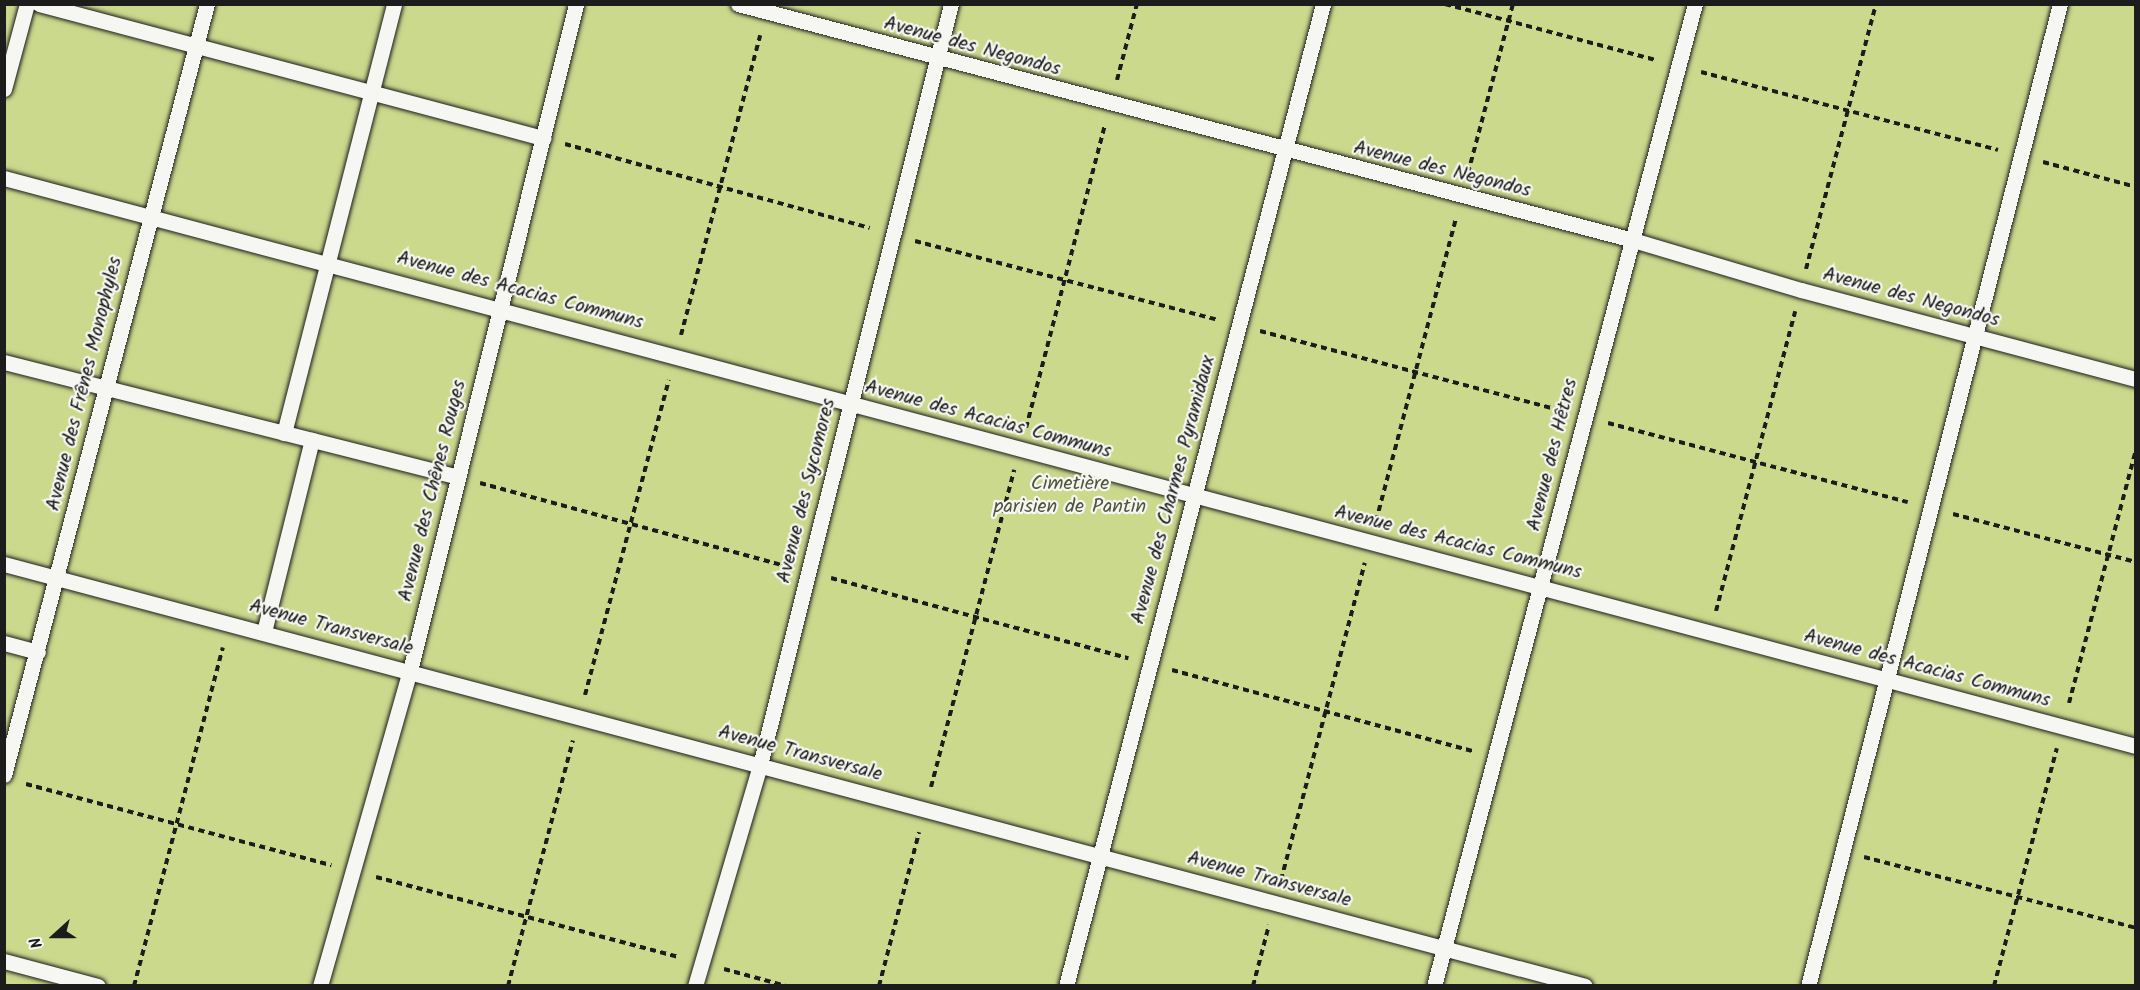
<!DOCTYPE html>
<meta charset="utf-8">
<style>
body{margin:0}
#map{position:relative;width:2140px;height:990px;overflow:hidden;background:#e7e2ee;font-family:Kalam,sans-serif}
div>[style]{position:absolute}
.green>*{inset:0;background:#cbd98d;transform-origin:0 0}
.path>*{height:4px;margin-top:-2px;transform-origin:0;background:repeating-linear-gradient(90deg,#1c1c1c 0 6px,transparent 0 10.5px)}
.roads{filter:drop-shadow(0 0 2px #1c1c1c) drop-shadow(0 0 2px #1c1c1c)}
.lane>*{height:15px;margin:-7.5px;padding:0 7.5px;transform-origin:7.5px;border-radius:7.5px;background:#f6f6f2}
span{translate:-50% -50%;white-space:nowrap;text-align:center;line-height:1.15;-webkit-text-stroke:4.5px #f6f6f2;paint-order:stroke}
.street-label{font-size:20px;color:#1c1c1c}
.park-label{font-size:20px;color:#51553e}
.frame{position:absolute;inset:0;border:6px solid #1c1c1c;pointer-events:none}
.north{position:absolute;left:24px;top:906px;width:60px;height:60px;-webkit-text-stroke:4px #f6f6f2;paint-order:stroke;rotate:249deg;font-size:16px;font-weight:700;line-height:24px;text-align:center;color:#1c1c1c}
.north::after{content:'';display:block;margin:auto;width:21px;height:27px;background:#1c1c1c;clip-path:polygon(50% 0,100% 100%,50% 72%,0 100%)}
</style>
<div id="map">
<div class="green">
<i style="left:5px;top:5px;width:2130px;height:980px"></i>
</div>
<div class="path">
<i style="left:1445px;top:4px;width:218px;rotate:14.9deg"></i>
<i style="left:1701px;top:72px;width:307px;rotate:14.7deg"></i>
<i style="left:1117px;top:80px;width:79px;rotate:-75.3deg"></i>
<i style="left:565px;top:144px;width:316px;rotate:15.4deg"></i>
<i style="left:2043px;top:162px;width:96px;rotate:15deg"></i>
<i style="left:1468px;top:173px;width:175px;rotate:-75.1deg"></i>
<i style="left:915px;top:241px;width:313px;rotate:14.6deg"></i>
<i style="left:1806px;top:269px;width:274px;rotate:-75.2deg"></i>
<i style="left:1260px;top:331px;width:313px;rotate:14.8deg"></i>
<i style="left:681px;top:335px;width:310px;rotate:-75.2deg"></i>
<i style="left:1608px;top:423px;width:310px;rotate:14.8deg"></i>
<i style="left:1026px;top:428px;width:313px;rotate:-75.4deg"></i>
<i style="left:480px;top:483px;width:317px;rotate:15.2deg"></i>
<i style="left:1953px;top:514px;width:189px;rotate:14.7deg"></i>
<i style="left:1376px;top:521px;width:313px;rotate:-75.2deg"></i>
<i style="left:831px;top:578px;width:308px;rotate:15.1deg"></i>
<i style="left:1716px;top:611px;width:310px;rotate:-75.2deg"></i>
<i style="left:1172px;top:670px;width:311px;rotate:15.1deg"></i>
<i style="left:585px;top:695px;width:326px;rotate:-75.1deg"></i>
<i style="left:2069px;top:703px;width:262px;rotate:-75.2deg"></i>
<i style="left:26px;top:784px;width:316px;rotate:14.9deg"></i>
<i style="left:931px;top:787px;width:328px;rotate:-75.3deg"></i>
<i style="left:1864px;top:857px;width:281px;rotate:14.6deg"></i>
<i style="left:376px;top:877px;width:313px;rotate:14.8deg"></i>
<i style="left:1281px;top:880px;width:328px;rotate:-75.2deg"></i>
<i style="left:724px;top:969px;width:64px;rotate:15.3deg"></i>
<i style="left:134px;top:986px;width:350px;rotate:-75.3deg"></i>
<i style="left:508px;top:986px;width:254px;rotate:-75.2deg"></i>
<i style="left:879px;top:986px;width:159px;rotate:-75.4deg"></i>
<i style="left:1253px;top:986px;width:63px;rotate:-75.3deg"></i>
<i style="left:1994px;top:986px;width:246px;rotate:-75.2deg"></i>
</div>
<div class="roads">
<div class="lane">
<i style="left:39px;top:4px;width:522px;rotate:14.89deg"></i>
<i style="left:738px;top:4px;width:926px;rotate:14.77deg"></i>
<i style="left:1633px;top:240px;width:175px;rotate:16.6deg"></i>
<i style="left:1801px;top:290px;width:347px;rotate:14.9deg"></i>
<i style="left:4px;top:89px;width:88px;rotate:-74.9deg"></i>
<i style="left:4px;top:178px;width:2206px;rotate:14.92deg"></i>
<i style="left:4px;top:362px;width:468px;rotate:14.2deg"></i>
<i style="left:284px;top:433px;width:443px;rotate:-75.6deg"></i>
<i style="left:4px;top:564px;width:1636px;rotate:14.94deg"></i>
<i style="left:264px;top:632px;width:198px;rotate:-76deg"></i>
<i style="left:4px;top:643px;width:35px;rotate:15deg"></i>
<i style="left:4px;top:775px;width:797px;rotate:-75.25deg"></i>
<i style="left:4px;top:961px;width:97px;rotate:14.9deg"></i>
<i style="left:320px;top:986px;width:328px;rotate:-74.1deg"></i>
<i style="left:410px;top:671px;width:687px;rotate:-76.02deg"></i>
<i style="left:695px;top:986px;width:230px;rotate:-73.6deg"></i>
<i style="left:760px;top:765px;width:785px;rotate:-75.91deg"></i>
<i style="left:1066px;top:986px;width:1015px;rotate:-75.33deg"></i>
<i style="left:1434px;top:986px;width:1016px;rotate:-75.12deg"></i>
<i style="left:1808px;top:986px;width:1014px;rotate:-75.61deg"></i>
</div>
</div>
<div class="street-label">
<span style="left:972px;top:47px;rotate:15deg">Avenue des Negondos</span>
<span style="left:1442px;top:170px;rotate:14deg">Avenue des Negondos</span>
<span style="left:520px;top:291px;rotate:15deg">Avenue des Acacias Communs</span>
<span style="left:1911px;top:298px;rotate:15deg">Avenue des Negondos</span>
<span style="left:85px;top:384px;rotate:-76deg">Avenue des Frênes Monophyles</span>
<span style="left:988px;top:420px;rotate:15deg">Avenue des Acacias Communs</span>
<span style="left:1553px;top:455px;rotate:-76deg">Avenue des Hêtres</span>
<span style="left:1174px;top:490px;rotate:-75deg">Avenue des Charmes Pyramidaux</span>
<span style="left:433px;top:491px;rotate:-76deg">Avenue des Chênes Rouges</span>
<span style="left:807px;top:491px;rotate:-76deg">Avenue des Sycomores</span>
<span style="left:1458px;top:543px;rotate:14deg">Avenue des Acacias Communs</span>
<span style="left:331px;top:628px;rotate:15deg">Avenue Transversale</span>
<span style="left:1927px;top:669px;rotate:15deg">Avenue des Acacias Communs</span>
<span style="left:800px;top:754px;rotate:15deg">Avenue Transversale</span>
<span style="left:1269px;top:880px;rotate:15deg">Avenue Transversale</span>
</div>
<div class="park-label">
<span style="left:1070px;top:496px">Cimetière<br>parisien de Pantin</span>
</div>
<div class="frame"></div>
<div class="north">N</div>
</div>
